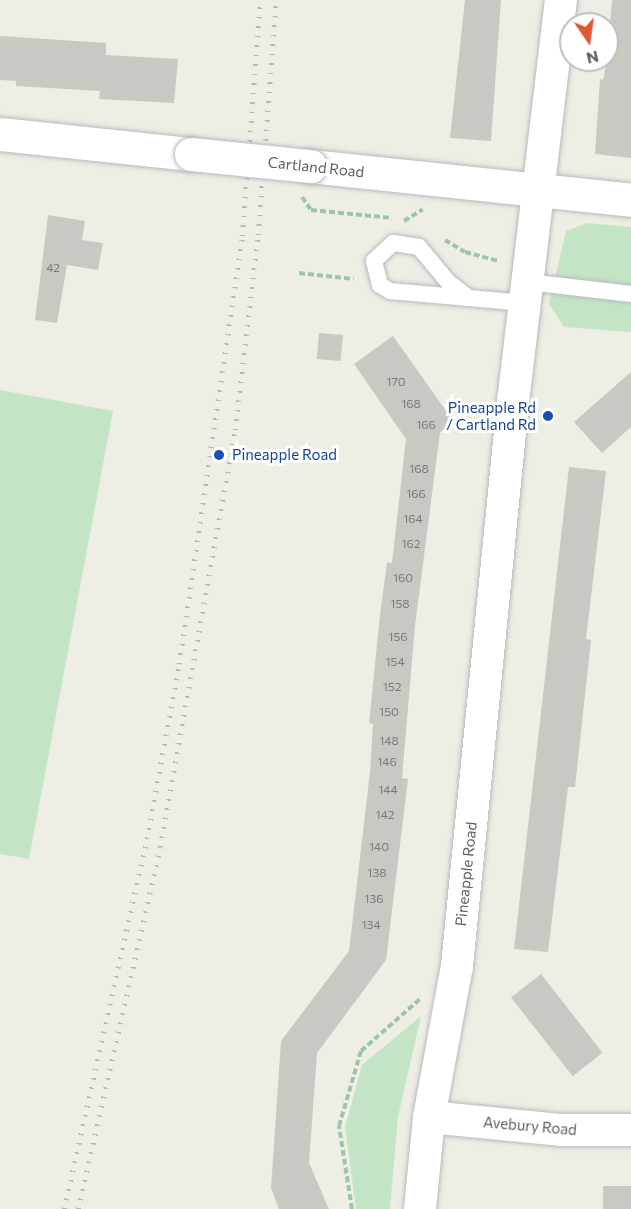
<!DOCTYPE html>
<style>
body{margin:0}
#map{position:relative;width:631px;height:1209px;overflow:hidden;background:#efeee5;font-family:Commissioner,sans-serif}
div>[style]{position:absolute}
.green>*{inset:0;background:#c3e5c6}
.building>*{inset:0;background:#cac8c2;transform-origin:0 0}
.path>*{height:4px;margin-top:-2px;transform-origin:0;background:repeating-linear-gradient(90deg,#9cc6ac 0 6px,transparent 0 9px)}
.roads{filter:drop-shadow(0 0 2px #b8babf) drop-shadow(0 0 2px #b8babf)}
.service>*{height:16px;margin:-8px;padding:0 8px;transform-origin:8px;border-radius:8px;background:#fff}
.minor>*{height:32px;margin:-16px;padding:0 16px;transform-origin:16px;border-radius:16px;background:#fff}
.tertiary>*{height:33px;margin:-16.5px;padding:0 16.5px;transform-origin:16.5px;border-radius:16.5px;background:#fff}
.rail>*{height:4.5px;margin-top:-2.25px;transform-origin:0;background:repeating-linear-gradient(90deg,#b6b7b7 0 1.5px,transparent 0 9.5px)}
.bridges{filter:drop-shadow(0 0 2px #b8babf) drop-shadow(0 0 2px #b8babf)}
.tertiary-bridge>*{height:33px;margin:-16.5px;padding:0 16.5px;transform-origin:16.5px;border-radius:16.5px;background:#fff}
.dots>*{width:16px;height:16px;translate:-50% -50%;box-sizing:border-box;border:3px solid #fff;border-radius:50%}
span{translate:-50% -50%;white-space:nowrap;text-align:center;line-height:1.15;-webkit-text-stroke:6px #fff;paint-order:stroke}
.number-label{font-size:12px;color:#787a7c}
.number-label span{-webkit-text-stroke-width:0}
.street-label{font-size:15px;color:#5d6065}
.transit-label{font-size:15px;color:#164399}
.right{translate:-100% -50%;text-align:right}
.left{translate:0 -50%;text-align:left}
.north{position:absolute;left:559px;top:12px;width:60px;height:60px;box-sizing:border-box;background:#fff;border:2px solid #bebfc1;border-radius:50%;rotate:167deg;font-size:16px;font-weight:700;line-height:24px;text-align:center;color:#5d6065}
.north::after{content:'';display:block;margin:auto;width:21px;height:27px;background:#e45536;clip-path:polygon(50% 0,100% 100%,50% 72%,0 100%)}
</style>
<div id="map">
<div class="green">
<i style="clip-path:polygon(587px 223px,631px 227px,631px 332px,564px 327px,549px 304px,566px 231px)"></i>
<i style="clip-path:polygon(0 390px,113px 411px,29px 859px,0 854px)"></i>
<i style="clip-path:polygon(421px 1016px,398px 1117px,390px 1209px,356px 1209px,345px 1127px,362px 1065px)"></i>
</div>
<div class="building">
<i style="clip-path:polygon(465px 0,501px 0,491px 141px,450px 138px)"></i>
<i style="clip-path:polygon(612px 0,631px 0,631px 158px,595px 154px,600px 79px,603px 80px,607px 60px)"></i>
<i style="clip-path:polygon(0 36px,106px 43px,106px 55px,178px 59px,174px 103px,99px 99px,100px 91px,16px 86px,16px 81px,0 80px)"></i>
<i style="clip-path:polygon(48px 215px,85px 221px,82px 240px,103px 243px,98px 270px,67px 265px,57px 323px,35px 320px)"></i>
<i style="left:319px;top:333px;width:24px;height:26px;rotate:5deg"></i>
<i style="clip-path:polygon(393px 336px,454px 422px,440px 432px,415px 626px,402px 778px,408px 779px,386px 960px,317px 1053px,309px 1163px,329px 1209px,279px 1209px,271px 1188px,281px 1041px,349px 951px,370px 772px,373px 724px,369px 723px,380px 615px,387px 562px,392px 563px,406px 439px,354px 364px)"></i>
<i style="clip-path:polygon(631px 372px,631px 427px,602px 453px,574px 422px)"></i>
<i style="clip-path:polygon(569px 467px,606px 471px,586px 639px,591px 640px,575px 787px,568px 787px,548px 952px,514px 949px)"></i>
<i style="left:541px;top:974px;width:100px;height:38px;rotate:52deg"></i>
<i style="left:603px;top:1186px;width:28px;height:23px"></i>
</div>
<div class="path">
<i style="left:302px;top:197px;width:16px;rotate:55deg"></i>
<i style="left:311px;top:210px;width:81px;rotate:5.6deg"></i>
<i style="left:404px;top:221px;width:22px;rotate:-32deg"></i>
<i style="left:445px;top:240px;width:23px;rotate:31deg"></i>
<i style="left:465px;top:252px;width:35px;rotate:15deg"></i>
<i style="left:299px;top:273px;width:55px;rotate:6.2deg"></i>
<i style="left:352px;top:1209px;width:84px;rotate:-98.9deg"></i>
<i style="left:339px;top:1126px;width:78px;rotate:-73.7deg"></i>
<i style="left:361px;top:1051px;width:79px;rotate:-41.4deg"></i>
</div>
<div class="roads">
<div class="service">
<i style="left:528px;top:282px;width:104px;rotate:6.6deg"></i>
<i style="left:469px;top:298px;width:25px;rotate:-143deg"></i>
<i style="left:449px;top:283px;width:47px;rotate:-129.8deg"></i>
<i style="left:419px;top:247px;width:26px;rotate:-171deg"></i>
<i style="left:393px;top:243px;width:26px;rotate:137deg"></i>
<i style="left:374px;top:261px;width:25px;rotate:76deg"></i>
<i style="left:380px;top:285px;width:12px;rotate:31deg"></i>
<i style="left:390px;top:291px;width:136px;rotate:5.1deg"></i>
</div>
<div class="minor">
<i style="left:429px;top:1117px;width:134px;rotate:5.6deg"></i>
<i style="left:562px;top:1130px;width:69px"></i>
<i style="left:420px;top:1209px;width:92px;rotate:-84.4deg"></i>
<i style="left:429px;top:1117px;width:154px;rotate:-79.5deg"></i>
<i style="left:457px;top:966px;width:567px;rotate:-84.33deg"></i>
<i style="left:513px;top:402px;width:405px;rotate:-83.2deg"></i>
</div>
<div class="tertiary">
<i style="left:0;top:134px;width:192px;rotate:6deg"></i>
<i style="left:310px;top:166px;width:323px;rotate:6deg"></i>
</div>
</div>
<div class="rail">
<i style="left:64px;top:1209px;width:370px;rotate:-77.4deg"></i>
<i style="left:145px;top:848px;width:187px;rotate:-79.5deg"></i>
<i style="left:179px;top:664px;width:433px;rotate:-81.6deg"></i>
<i style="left:242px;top:236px;width:237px;rotate:-85.6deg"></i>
<i style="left:78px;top:1209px;width:371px;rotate:-77.2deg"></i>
<i style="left:160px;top:847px;width:424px;rotate:-79.8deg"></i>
<i style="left:235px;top:430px;width:196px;rotate:-83.3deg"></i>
<i style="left:258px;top:235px;width:236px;rotate:-85.6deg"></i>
</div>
<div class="bridges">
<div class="tertiary-bridge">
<i style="left:191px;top:154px;width:120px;rotate:5.8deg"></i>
</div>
</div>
<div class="dots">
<i style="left:548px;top:416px;background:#1a4fb4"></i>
<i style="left:219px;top:455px;background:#1a4fb4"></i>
</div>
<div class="number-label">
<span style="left:53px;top:268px">42</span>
<span style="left:396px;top:382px">170</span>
<span style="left:411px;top:404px">168</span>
<span style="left:426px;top:425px">166</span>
<span style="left:419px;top:469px">168</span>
<span style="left:416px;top:494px">166</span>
<span style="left:413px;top:519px">164</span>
<span style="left:411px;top:544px">162</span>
<span style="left:403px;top:578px">160</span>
<span style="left:400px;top:604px">158</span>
<span style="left:398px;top:637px">156</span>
<span style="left:395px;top:662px">154</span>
<span style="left:392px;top:687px">152</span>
<span style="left:389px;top:712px">150</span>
<span style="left:389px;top:741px">148</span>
<span style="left:387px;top:762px">146</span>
<span style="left:388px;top:790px">144</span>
<span style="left:385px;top:815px">142</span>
<span style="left:379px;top:847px">140</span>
<span style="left:377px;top:873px">138</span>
<span style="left:374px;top:899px">136</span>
<span style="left:371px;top:925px">134</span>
</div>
<div class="street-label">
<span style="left:316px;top:167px;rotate:6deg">Cartland Road</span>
<span style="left:466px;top:874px;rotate:-84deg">Pineapple Road</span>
<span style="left:530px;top:1126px;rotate:5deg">Avebury Road</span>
</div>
<div class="transit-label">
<span class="right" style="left:536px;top:416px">Pineapple Rd<br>/ Cartland Rd</span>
<span class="left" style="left:232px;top:455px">Pineapple Road</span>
</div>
<div class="north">N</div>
</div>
